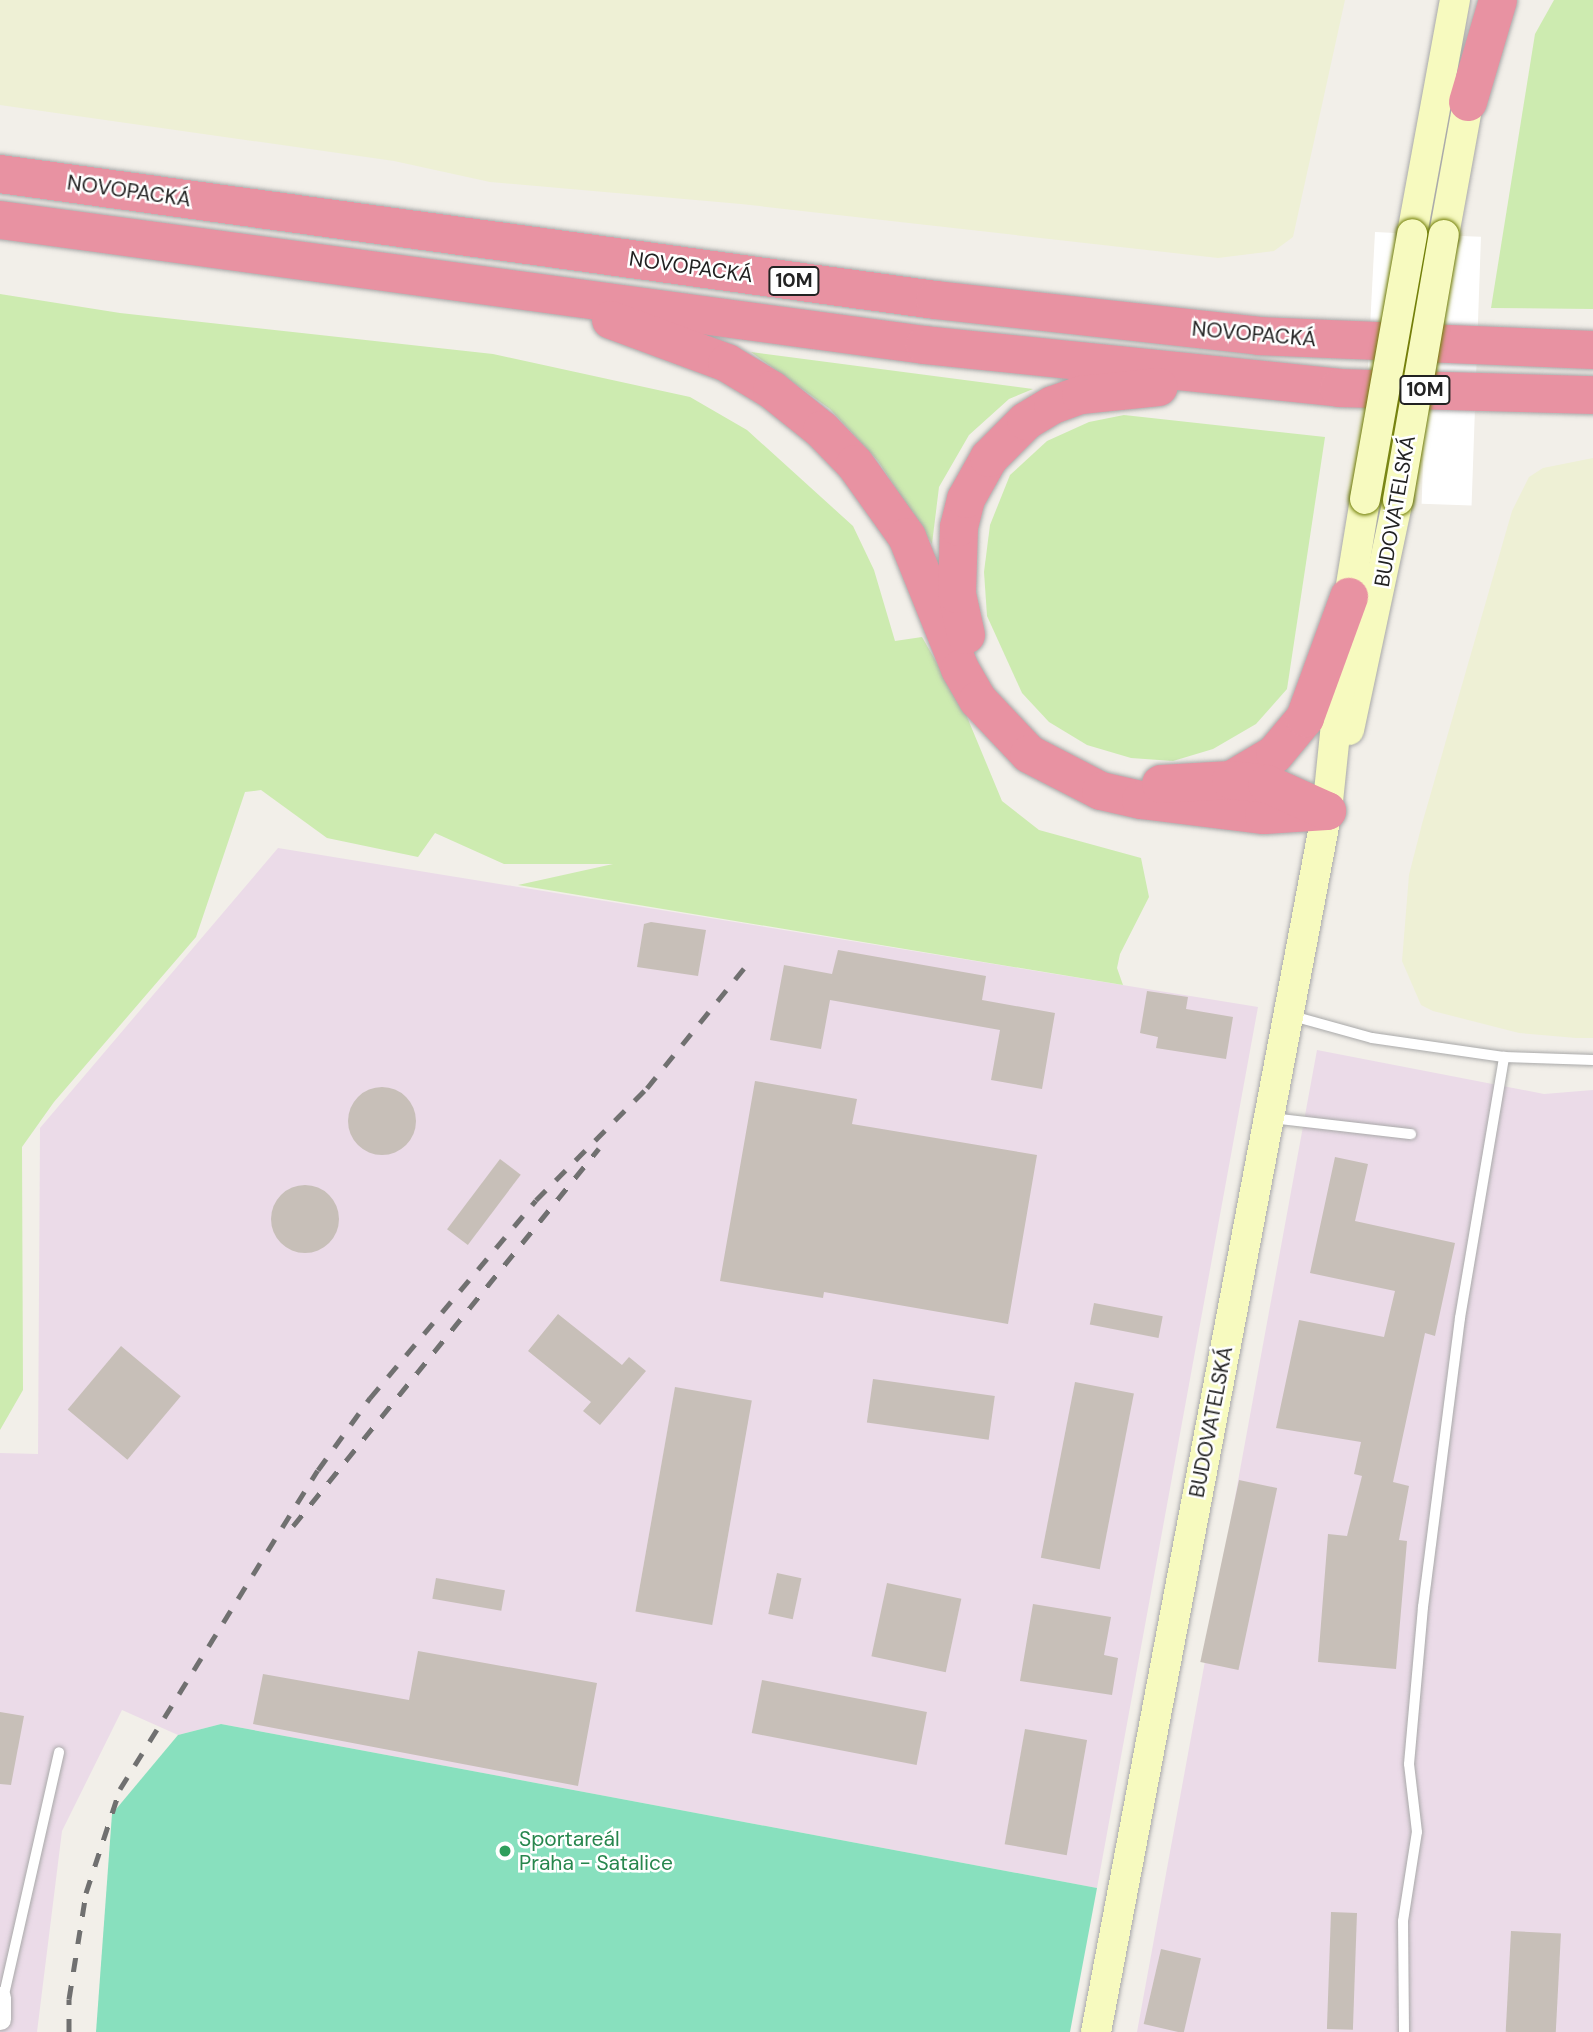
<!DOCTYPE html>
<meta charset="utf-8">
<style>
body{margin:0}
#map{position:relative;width:1593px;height:2032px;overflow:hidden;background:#f2efe9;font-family:"DM Sans",sans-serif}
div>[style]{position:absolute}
.industrial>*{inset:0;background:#ebdbe8}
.farmland>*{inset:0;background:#eef0d5}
.grass>*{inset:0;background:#cdebb0}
.pitch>*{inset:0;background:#88e0be}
.pier>*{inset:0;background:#fff;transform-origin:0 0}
.building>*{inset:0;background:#c7bfb8;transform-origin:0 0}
.round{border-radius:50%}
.roads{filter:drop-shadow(0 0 2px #a9a9a9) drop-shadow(0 0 2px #a9a9a9)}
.lane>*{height:10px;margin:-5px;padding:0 5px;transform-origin:5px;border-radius:5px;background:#fff}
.street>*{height:21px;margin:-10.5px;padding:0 10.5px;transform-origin:10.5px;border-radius:10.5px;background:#fff}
.secondary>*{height:30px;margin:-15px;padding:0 15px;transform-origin:15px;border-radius:15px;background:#f7fabf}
.highway>*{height:38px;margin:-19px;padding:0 19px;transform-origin:19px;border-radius:19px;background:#e892a2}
.rail>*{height:5px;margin-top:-2.5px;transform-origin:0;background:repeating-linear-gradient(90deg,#707070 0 14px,transparent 0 28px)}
.bridges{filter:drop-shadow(0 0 2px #707d05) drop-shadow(0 0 2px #707d05)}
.secondary-bridge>*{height:30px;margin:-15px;padding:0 15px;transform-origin:15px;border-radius:15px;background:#f7fabf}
.dots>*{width:19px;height:19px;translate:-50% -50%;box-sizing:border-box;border:4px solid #fff;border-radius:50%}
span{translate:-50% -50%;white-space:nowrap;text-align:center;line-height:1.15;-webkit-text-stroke:5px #fff;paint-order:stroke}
.shield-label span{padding:2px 5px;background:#fff;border:2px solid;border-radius:5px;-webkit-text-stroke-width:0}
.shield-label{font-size:19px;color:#222;font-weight:700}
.street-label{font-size:21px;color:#222}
.leisure-label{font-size:21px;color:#27864d}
.left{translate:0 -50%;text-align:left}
</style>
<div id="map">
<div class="industrial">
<i style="clip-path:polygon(278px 848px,1258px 1007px,1097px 1888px,221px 1724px,178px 1735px,122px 1710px,62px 1831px,37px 2032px,0 2032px,0 1453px,38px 1454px,40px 1128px)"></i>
<i style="clip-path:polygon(1317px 1050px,1544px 1094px,1593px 1090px,1593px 2032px,1137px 2032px)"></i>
</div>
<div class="farmland">
<i style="clip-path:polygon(0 0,1345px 0,1293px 237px,1274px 251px,1218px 258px,741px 204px,490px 182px,394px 161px,0 105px)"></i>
<i style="clip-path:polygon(1593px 458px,1593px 1038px,1576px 1038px,1519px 1033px,1433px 1011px,1421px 1005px,1402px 961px,1409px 875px,1422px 824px,1512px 511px,1529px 477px,1543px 468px)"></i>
</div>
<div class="grass">
<i style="clip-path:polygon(1554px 0,1593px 0,1593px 309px,1491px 308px,1535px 34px)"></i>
<i style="clip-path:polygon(0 294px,120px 313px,493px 354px,690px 397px,747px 430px,853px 526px,874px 570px,895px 641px,922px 637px,965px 712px,1002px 801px,1039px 830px,1141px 858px,1149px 897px,1120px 954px,1117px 968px,1123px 985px,518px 885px,613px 864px,504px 864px,435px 833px,418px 857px,327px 838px,261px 790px,245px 792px,196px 937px,54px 1102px,22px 1147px,23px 1390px,0 1430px)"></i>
<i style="clip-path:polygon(751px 352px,1033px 389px,1009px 399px,969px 435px,939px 487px,932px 544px,878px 461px,830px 409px)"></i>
<i style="clip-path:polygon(1124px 415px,1325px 437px,1287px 689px,1256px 724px,1213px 749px,1173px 761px,1131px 758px,1087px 745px,1049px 722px,1022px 693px,987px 616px,984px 572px,990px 525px,1010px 475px,1047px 441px,1089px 422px)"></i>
</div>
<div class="pitch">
<i style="clip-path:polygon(221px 1724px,1097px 1888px,1070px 2032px,96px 2032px,112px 1814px,178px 1735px)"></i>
</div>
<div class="pier">
<i style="left:1375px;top:232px;width:50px;height:270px;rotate:3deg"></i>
<i style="left:1431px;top:235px;width:50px;height:269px;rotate:2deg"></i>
</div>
<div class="building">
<i style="clip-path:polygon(651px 922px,706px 930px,698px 976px,637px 967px,644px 924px)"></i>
<i style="clip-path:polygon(838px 950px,986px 976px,982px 1000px,1055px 1013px,1042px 1089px,991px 1080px,1000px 1030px,830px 1000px,821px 1049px,770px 1040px,784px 965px,832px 974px)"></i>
<i style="clip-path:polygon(1147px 991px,1188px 997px,1186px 1009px,1233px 1017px,1226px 1059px,1156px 1048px,1158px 1037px,1140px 1033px)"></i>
<i style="clip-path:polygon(755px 1081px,857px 1099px,852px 1124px,1037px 1155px,1008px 1324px,824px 1292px,823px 1298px,720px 1281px)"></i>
<i class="round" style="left:348px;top:1087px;width:68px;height:68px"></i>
<i style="clip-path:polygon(1335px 1157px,1368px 1164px,1355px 1221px,1455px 1243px,1435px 1336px,1425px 1333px,1393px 1482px,1409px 1486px,1399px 1540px,1407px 1541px,1396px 1669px,1318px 1662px,1328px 1534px,1347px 1536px,1362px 1476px,1354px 1474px,1361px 1442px,1276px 1428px,1299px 1320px,1384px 1337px,1395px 1291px,1310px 1273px)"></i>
<i style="left:500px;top:1159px;width:26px;height:88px;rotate:37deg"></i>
<i class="round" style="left:271px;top:1185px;width:68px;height:68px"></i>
<i style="left:1094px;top:1303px;width:70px;height:22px;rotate:11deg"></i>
<i style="clip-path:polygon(558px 1314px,622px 1365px,629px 1357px,646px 1371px,600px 1425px,583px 1411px,591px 1402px,528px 1351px)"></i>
<i style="left:121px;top:1346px;width:78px;height:83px;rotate:40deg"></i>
<i style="left:873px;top:1379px;width:123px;height:44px;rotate:8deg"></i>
<i style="left:1075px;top:1382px;width:60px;height:179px;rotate:11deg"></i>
<i style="left:675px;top:1387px;width:78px;height:228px;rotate:10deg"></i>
<i style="left:1239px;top:1480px;width:39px;height:186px;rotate:12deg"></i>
<i style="left:777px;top:1573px;width:25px;height:42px;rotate:12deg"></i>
<i style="left:436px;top:1578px;width:70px;height:21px;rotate:10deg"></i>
<i style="left:887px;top:1583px;width:76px;height:75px;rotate:12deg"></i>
<i style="clip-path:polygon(1033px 1604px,1111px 1617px,1104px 1655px,1118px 1658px,1112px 1695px,1020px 1681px)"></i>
<i style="clip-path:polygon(418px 1651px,597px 1683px,578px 1786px,253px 1724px,263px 1674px,409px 1700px)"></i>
<i style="left:762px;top:1680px;width:168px;height:54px;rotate:11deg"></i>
<i style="clip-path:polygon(0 1712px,24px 1716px,11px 1785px,0 1784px)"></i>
<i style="left:1025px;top:1729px;width:63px;height:117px;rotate:10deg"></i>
<i style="left:1331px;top:1912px;width:26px;height:117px;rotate:2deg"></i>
<i style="left:1511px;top:1931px;width:50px;height:101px;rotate:3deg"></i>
<i style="left:1161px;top:1949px;width:41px;height:77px;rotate:13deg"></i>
</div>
<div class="roads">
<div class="lane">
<i style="left:1289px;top:1015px;width:86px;rotate:15.5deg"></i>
<i style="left:1372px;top:1038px;width:133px;rotate:8.2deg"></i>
<i style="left:1504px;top:1057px;width:89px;rotate:1.9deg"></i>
<i style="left:1272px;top:1118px;width:140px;rotate:6.6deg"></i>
<i style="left:3px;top:1999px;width:253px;rotate:-77.2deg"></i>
<i style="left:1404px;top:2032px;width:111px;rotate:-90.5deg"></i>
<i style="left:1403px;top:1921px;width:90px;rotate:-81.1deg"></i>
<i style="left:1417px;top:1832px;width:68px;rotate:-96.7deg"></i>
<i style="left:1409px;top:1764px;width:158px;rotate:-84.9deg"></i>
<i style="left:1423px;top:1607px;width:291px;rotate:-82.7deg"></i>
<i style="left:1460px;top:1318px;width:265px;rotate:-80.4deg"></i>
</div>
<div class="street">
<i style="left:0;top:1997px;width:22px;rotate:90deg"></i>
</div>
<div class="secondary">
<i style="left:1412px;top:234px;width:238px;rotate:-79.6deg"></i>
<i style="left:1444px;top:235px;width:157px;rotate:-79.7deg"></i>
<i style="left:1349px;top:730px;width:235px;rotate:-78deg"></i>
<i style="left:1096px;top:2032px;width:1243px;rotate:-79.29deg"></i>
<i style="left:1327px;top:811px;width:215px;rotate:-84.1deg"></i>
<i style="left:1349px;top:597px;width:99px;rotate:-80.7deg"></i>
</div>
<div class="highway">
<i style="left:1468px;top:102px;width:106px;rotate:-73.6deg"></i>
<i style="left:0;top:174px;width:943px;rotate:7.67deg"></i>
<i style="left:935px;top:300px;width:326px;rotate:6.3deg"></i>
<i style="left:1259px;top:336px;width:334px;rotate:2.4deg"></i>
<i style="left:0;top:220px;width:933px;rotate:7.7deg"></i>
<i style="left:925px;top:345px;width:416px;rotate:5.9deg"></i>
<i style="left:1339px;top:388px;width:254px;rotate:1.6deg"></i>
<i style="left:611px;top:320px;width:124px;rotate:20.3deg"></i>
<i style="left:727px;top:363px;width:52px;rotate:31deg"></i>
<i style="left:772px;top:390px;width:64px;rotate:38.7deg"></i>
<i style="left:822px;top:430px;width:47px;rotate:45.9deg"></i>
<i style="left:855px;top:464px;width:90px;rotate:54.5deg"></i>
<i style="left:907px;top:537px;width:142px;rotate:68.1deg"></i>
<i style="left:960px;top:669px;width:36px;rotate:60deg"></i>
<i style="left:978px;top:700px;width:74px;rotate:46.6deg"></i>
<i style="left:1029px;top:754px;width:81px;rotate:27.2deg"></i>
<i style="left:1101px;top:791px;width:41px;rotate:12.7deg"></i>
<i style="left:1141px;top:800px;width:124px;rotate:7deg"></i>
<i style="left:1264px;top:815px;width:63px;rotate:-3.6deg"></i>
<i style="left:966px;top:635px;width:42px;rotate:-102.4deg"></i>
<i style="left:957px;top:594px;width:67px;rotate:-88.3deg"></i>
<i style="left:959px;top:527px;width:29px;rotate:-76deg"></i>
<i style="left:966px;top:499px;width:47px;rotate:-60.7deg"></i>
<i style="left:989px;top:458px;width:52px;rotate:-45deg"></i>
<i style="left:1026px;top:421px;width:31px;rotate:-31deg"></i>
<i style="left:1053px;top:405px;width:30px;rotate:-20deg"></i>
<i style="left:1081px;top:395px;width:78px;rotate:-5.9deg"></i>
<i style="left:1231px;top:780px;width:51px;rotate:-30.6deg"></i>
<i style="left:1275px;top:754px;width:47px;rotate:-50.2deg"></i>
<i style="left:1305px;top:718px;width:129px;rotate:-70deg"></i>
<i style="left:1161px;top:784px;width:70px;rotate:-3.3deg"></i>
<i style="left:1231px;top:780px;width:36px;rotate:6deg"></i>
<i style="left:1267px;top:784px;width:66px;rotate:24.2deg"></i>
</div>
</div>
<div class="rail">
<i style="left:293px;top:1526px;width:486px;rotate:-51deg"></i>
<i style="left:69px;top:2032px;width:33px;rotate:-90deg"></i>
<i style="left:69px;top:1999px;width:107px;rotate:-80.9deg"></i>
<i style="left:86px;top:1893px;width:109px;rotate:-71.9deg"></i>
<i style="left:120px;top:1789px;width:375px;rotate:-58.2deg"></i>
<i style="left:318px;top:1470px;width:89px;rotate:-54.2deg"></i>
<i style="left:370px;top:1398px;width:258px;rotate:-50deg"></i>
<i style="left:536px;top:1200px;width:158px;rotate:-45.3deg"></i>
<i style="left:647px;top:1088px;width:156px;rotate:-51deg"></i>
</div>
<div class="bridges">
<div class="secondary-bridge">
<i style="left:1365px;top:499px;width:269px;rotate:-79.9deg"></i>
<i style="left:1398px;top:500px;width:269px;rotate:-80.2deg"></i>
</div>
</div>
<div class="dots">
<i style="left:505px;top:1851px;background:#2e9e5b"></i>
</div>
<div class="shield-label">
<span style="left:794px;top:281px">10M</span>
<span style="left:1425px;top:390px">10M</span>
</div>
<div class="street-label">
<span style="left:129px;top:191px;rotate:8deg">NOVOPACKÁ</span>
<span style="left:691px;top:267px;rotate:8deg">NOVOPACKÁ</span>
<span style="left:1254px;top:334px;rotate:5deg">NOVOPACKÁ</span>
<span style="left:1395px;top:511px;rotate:-80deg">BUDOVATELSKÁ</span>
<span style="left:1211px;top:1422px;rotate:-79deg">BUDOVATELSKÁ</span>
</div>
<div class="leisure-label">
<span class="left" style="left:519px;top:1851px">Sportareál<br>Praha - Satalice</span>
</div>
</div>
